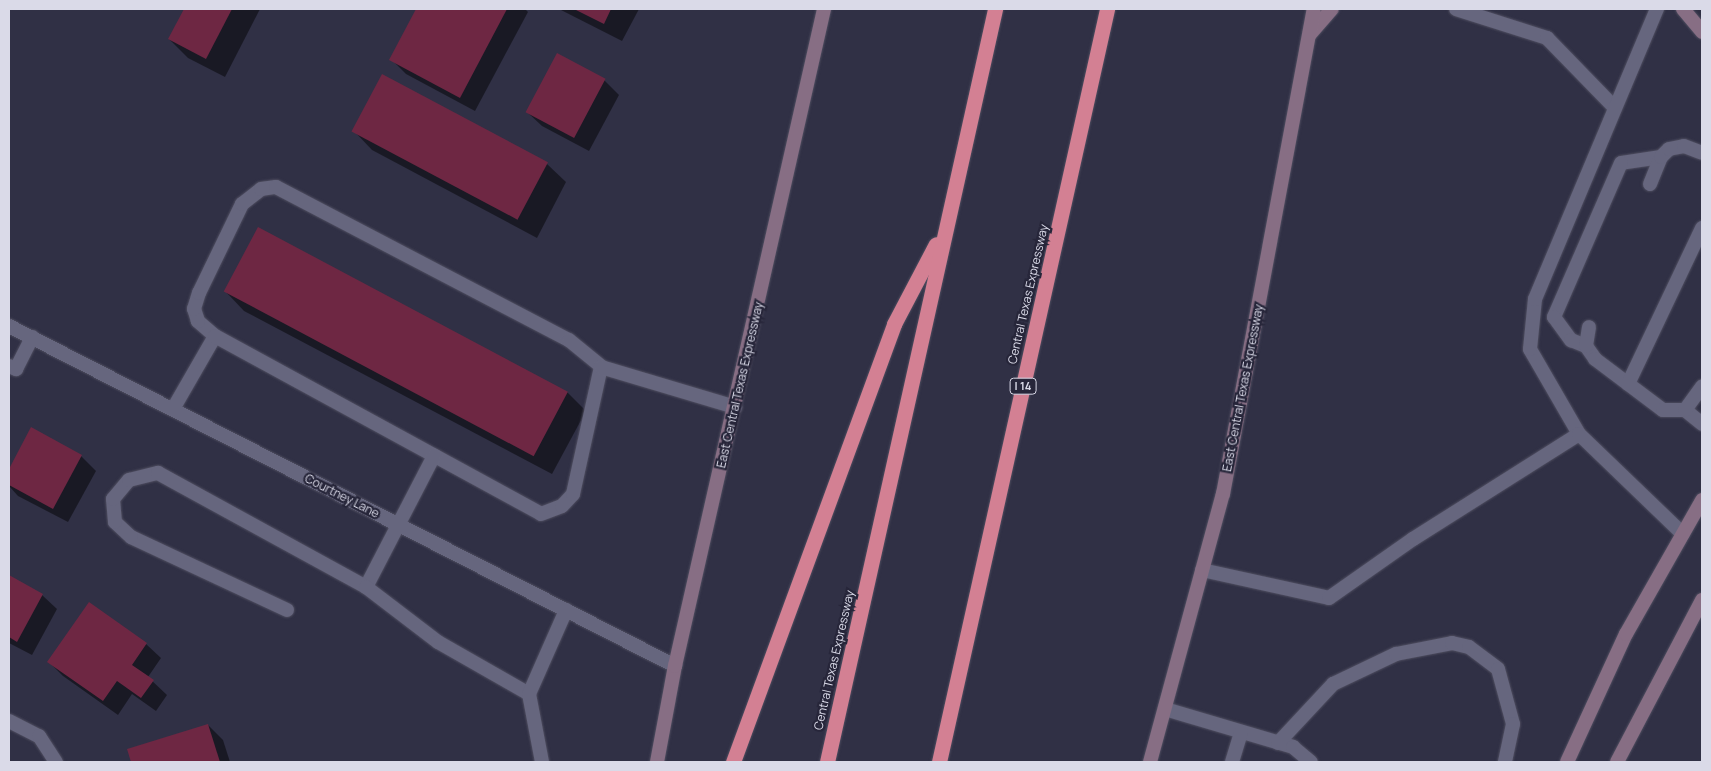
<!DOCTYPE html>
<style>
body{margin:0}
#map{position:relative;width:1711px;height:771px;overflow:hidden;background:#303045;font-family:Manrope,sans-serif}
div>[style]{position:absolute}
.shadow>*{inset:0;background:#0007}
.building>*{inset:0;background:#6e2743;transform-origin:0 0}
.roads{filter:drop-shadow(0 0 1px #4f4e60) drop-shadow(0 0 1px #4f4e60)}
.service>*{height:14px;margin:-7px;padding:0 7px;transform-origin:7px;border-radius:7px;background:#66667e}
.minor>*{height:14px;margin:-7px;padding:0 7px;transform-origin:7px;border-radius:7px;background:#66667e}
.secondary>*{height:14px;margin:-7px;padding:0 7px;transform-origin:7px;border-radius:7px;background:#876e84}
.motorway>*{height:15px;margin:-7.5px;padding:0 7.5px;transform-origin:7.5px;border-radius:7.5px;background:#d38093}
span{translate:-50% -50%;white-space:nowrap;text-align:center;line-height:1.15;-webkit-text-stroke:4.5px #27263a;paint-order:stroke}
.shield-label span{padding:1px 4px;background:#27263a;border:1px solid;border-radius:4px;-webkit-text-stroke-width:0}
.shield-label{font-size:11px;color:#dadae8;font-weight:700}
.street-label{font-size:12px;color:#dadae8}
.frame{position:absolute;inset:0;border:10px solid #dadae8;pointer-events:none}
</style>
<div id="map">
<div class="shadow">
<i style="clip-path:polygon(185px 9px,260px 9px,225px 77px,188px 58px,169px 39px)"></i>
<i style="clip-path:polygon(418px 9px,525px 9px,528px 12px,475px 111px,406px 74px,391px 59px)"></i>
<i style="clip-path:polygon(559px 9px,639px 9px,622px 41px)"></i>
<i style="clip-path:polygon(604px 80px,619px 95px,589px 151px,542px 126px,527px 112px)"></i>
<i style="clip-path:polygon(354px 131px,547px 164px,566px 182px,537px 238px,372px 150px)"></i>
<i style="clip-path:polygon(226px 292px,567px 392px,586px 411px,552px 474px,244px 311px)"></i>
<i style="clip-path:polygon(31px 429px,81px 456px,96px 471px,68px 522px,18px 496px,9px 486px,9px 471px)"></i>
<i style="clip-path:polygon(9px 577px,42px 595px,57px 609px,32px 655px,9px 643px)"></i>
<i style="clip-path:polygon(146px 644px,161px 658px,148px 677px,167px 695px,156px 711px,132px 694px,118px 715px,63px 676px,49px 662px)"></i>
<i style="clip-path:polygon(208px 725px,223px 740px,230px 762px,133px 762px,129px 749px)"></i>
</div>
<div class="building">
<i style="clip-path:polygon(184px 9px,232px 9px,206px 59px,168px 39px)"></i>
<i style="clip-path:polygon(416px 9px,507px 9px,460px 98px,389px 60px)"></i>
<i style="clip-path:polygon(574px 9px,611px 9px,604px 24px)"></i>
<i style="left:557px;top:53px;width:55px;height:67px;rotate:28deg"></i>
<i style="left:382px;top:74px;width:188px;height:65px;rotate:28deg"></i>
<i style="left:258px;top:227px;width:351px;height:73px;rotate:28deg"></i>
<i style="clip-path:polygon(31px 427px,82px 455px,53px 509px,9px 485px,9px 469px)"></i>
<i style="clip-path:polygon(9px 575px,43px 594px,17px 642px,9px 637px)"></i>
<i style="clip-path:polygon(89px 602px,147px 643px,132px 665px,154px 680px,141px 698px,117px 681px,103px 701px,47px 662px)"></i>
<i style="clip-path:polygon(208px 724px,220px 762px,131px 762px,127px 749px)"></i>
</div>
<div class="roads">
<div class="service">
<i style="left:1456px;top:9px;width:96px;rotate:17.7deg"></i>
<i style="left:1547px;top:38px;width:96px;rotate:45.8deg"></i>
<i style="left:1661px;top:157px;width:40px;rotate:171.5deg"></i>
<i style="left:1621px;top:163px;width:168px;rotate:113.5deg"></i>
<i style="left:1554px;top:317px;width:29px;rotate:54deg"></i>
<i style="left:1571px;top:340px;width:16px;rotate:22deg"></i>
<i style="left:1586px;top:346px;width:16px;rotate:55deg"></i>
<i style="left:1595px;top:359px;width:85px;rotate:36.9deg"></i>
<i style="left:1663px;top:410px;width:22px"></i>
<i style="left:1685px;top:410px;width:22px;rotate:39deg"></i>
<i style="left:1650px;top:184px;width:29px;rotate:-68deg"></i>
<i style="left:1661px;top:157px;width:11px;rotate:-45deg"></i>
<i style="left:1669px;top:149px;width:15px;rotate:-11deg"></i>
<i style="left:1684px;top:146px;width:19px;rotate:21deg"></i>
<i style="left:215px;top:336px;width:23px;rotate:-139deg"></i>
<i style="left:198px;top:321px;width:13px;rotate:-108deg"></i>
<i style="left:194px;top:309px;width:17px;rotate:-73deg"></i>
<i style="left:199px;top:293px;width:99px;rotate:-64.2deg"></i>
<i style="left:242px;top:204px;width:24px;rotate:-38deg"></i>
<i style="left:261px;top:189px;width:15px;rotate:-8deg"></i>
<i style="left:276px;top:187px;width:331px;rotate:27.6deg"></i>
<i style="left:569px;top:340px;width:43px;rotate:39.3deg"></i>
<i style="left:1586px;top:346px;width:19px;rotate:-81deg"></i>
<i style="left:9px;top:366px;width:8px;rotate:23deg"></i>
<i style="left:16px;top:369px;width:36px;rotate:-63deg"></i>
<i style="left:1628px;top:384px;width:173px;rotate:-64.6deg"></i>
<i style="left:173px;top:409px;width:84px;rotate:-60.1deg"></i>
<i style="left:215px;top:336px;width:371px;rotate:28.6deg"></i>
<i style="left:541px;top:514px;width:22px;rotate:-21deg"></i>
<i style="left:562px;top:506px;width:16px;rotate:-47deg"></i>
<i style="left:573px;top:494px;width:130px;rotate:-77.6deg"></i>
<i style="left:601px;top:367px;width:140px;rotate:16.6deg"></i>
<i style="left:1685px;top:410px;width:29px;rotate:-54deg"></i>
<i style="left:1579px;top:434px;width:98px;rotate:-120deg"></i>
<i style="left:1530px;top:349px;width:50px;rotate:-84.3deg"></i>
<i style="left:1535px;top:299px;width:315px;rotate:-67.2deg"></i>
<i style="left:1202px;top:570px;width:130px;rotate:12.4deg"></i>
<i style="left:1329px;top:598px;width:103px;rotate:-35.1deg"></i>
<i style="left:1413px;top:539px;width:196px;rotate:-32.3deg"></i>
<i style="left:1579px;top:434px;width:144px;rotate:43.9deg"></i>
<i style="left:366px;top:587px;width:148px;rotate:-62.6deg"></i>
<i style="left:287px;top:610px;width:172px;rotate:-154.9deg"></i>
<i style="left:131px;top:537px;width:22px;rotate:-137deg"></i>
<i style="left:115px;top:522px;width:23px;rotate:-95deg"></i>
<i style="left:113px;top:499px;width:25px;rotate:-50deg"></i>
<i style="left:129px;top:480px;width:30px;rotate:-14deg"></i>
<i style="left:158px;top:473px;width:237px;rotate:28.7deg"></i>
<i style="left:366px;top:587px;width:91px;rotate:37.4deg"></i>
<i style="left:438px;top:642px;width:105px;rotate:29.7deg"></i>
<i style="left:1165px;top:709px;width:134px;rotate:16.5deg"></i>
<i style="left:1293px;top:747px;width:23px;rotate:40deg"></i>
<i style="left:1278px;top:743px;width:81px;rotate:-47deg"></i>
<i style="left:1333px;top:684px;width:70px;rotate:-25.5deg"></i>
<i style="left:1396px;top:654px;width:57px;rotate:-11.1deg"></i>
<i style="left:1452px;top:643px;width:17px;rotate:13deg"></i>
<i style="left:1469px;top:647px;width:36px;rotate:37deg"></i>
<i style="left:1498px;top:669px;width:57px;rotate:74.7deg"></i>
<i style="left:1513px;top:724px;width:39px;rotate:102deg"></i>
<i style="left:542px;top:762px;width:69px;rotate:-100.8deg"></i>
<i style="left:529px;top:694px;width:92px;rotate:-66.2deg"></i>
<i style="left:1232px;top:762px;width:31px;rotate:-73deg"></i>
</div>
<div class="minor">
<i style="left:9px;top:326px;width:748px;rotate:27.04deg"></i>
<i style="left:9px;top:721px;width:34px;rotate:27deg"></i>
<i style="left:39px;top:736px;width:31px;rotate:57deg"></i>
</div>
<div class="secondary">
<i style="left:1683px;top:9px;width:30px;rotate:50deg"></i>
<i style="left:1310px;top:34px;width:33px;rotate:-49deg"></i>
<i style="left:657px;top:762px;width:98px;rotate:-79.4deg"></i>
<i style="left:675px;top:666px;width:674px;rotate:-77.22deg"></i>
<i style="left:1150px;top:762px;width:278px;rotate:-74.8deg"></i>
<i style="left:1223px;top:494px;width:493px;rotate:-79.4deg"></i>
<i style="left:1567px;top:762px;width:141px;rotate:-65.3deg"></i>
<i style="left:1626px;top:634px;width:154px;rotate:-60.4deg"></i>
<i style="left:1617px;top:762px;width:183px;rotate:-62.3deg"></i>
</div>
<div class="motorway">
<i style="left:733px;top:762px;width:467px;rotate:-69.8deg"></i>
<i style="left:894px;top:324px;width:90px;rotate:-62.3deg"></i>
<i style="left:827px;top:762px;width:772px;rotate:-77.42deg"></i>
<i style="left:939px;top:762px;width:772px;rotate:-77.42deg"></i>
</div>
</div>
<div class="shield-label">
<span style="left:1023px;top:386px">I 14</span>
</div>
<div class="street-label">
<span style="left:1028px;top:294px;rotate:-77deg">Central Texas Expressway</span>
<span style="left:740px;top:385px;rotate:-77deg">East Central Texas Expressway</span>
<span style="left:1243px;top:388px;rotate:-79deg">East Central Texas Expressway</span>
<span style="left:342px;top:496px;rotate:27deg">Courtney Lane</span>
<span style="left:834px;top:660px;rotate:-77deg">Central Texas Expressway</span>
</div>
<div class="frame"></div>
</div>
